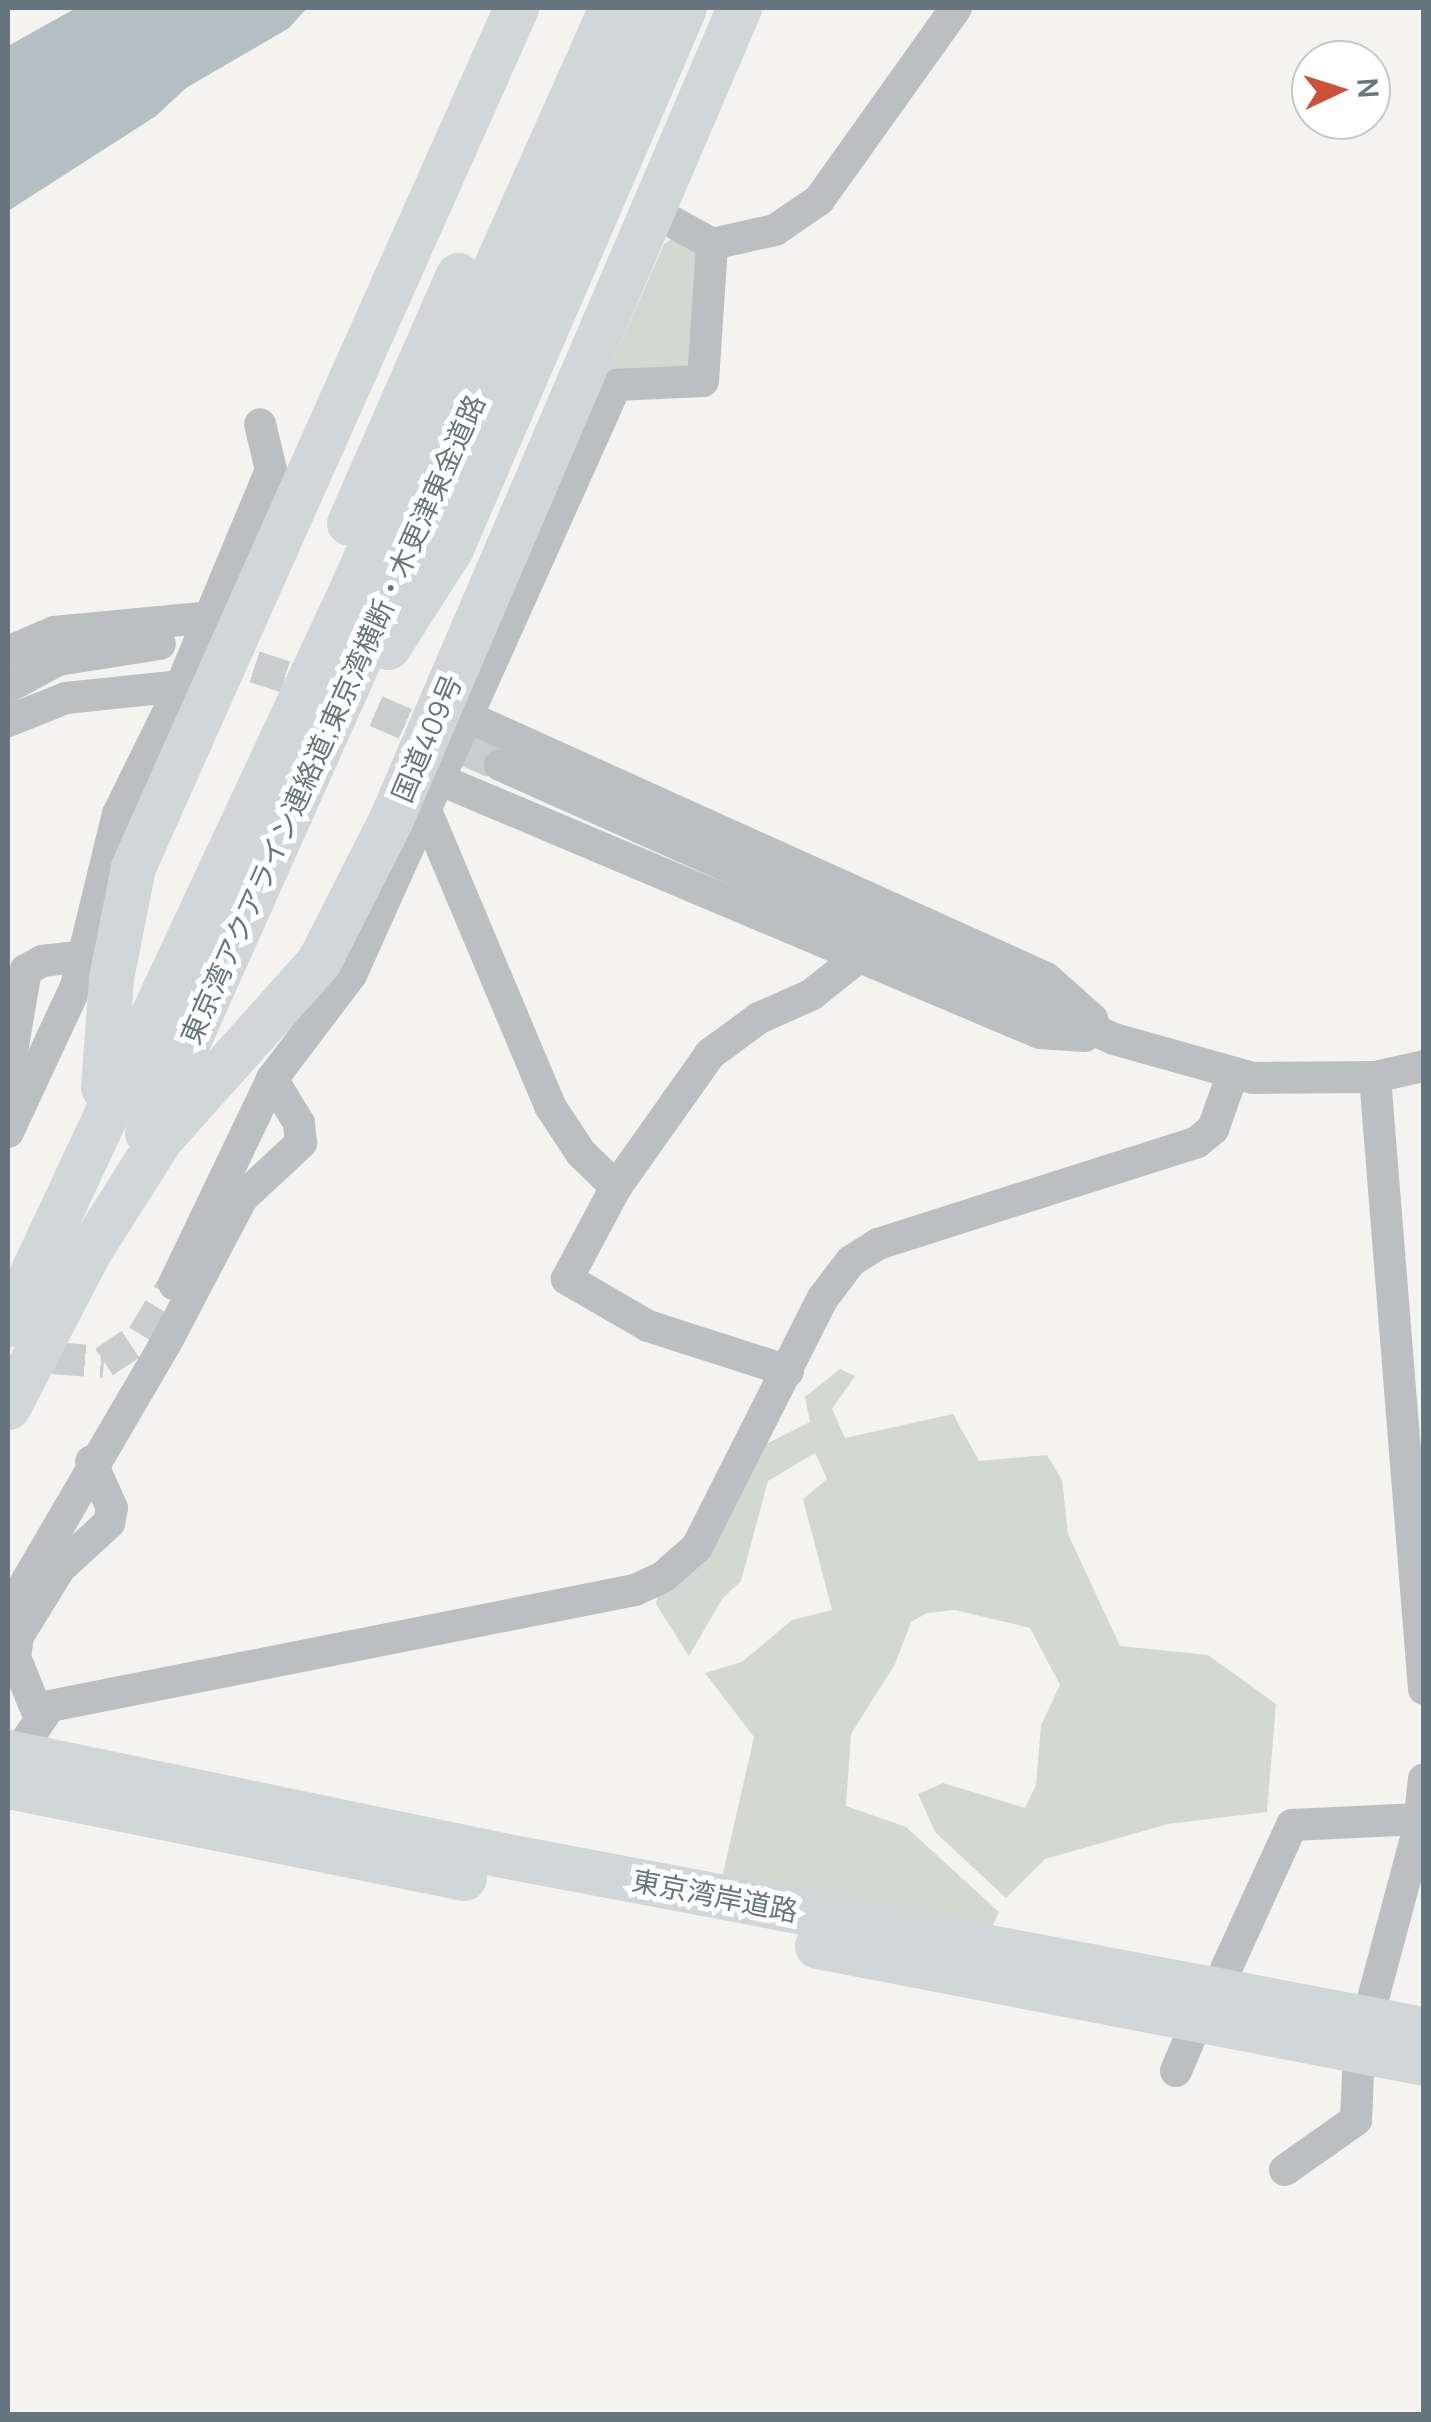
<!DOCTYPE html>
<meta charset="utf-8">
<style>
body{margin:0}
#map{position:relative;width:1431px;height:2422px;overflow:hidden;background:#f4f3f0;font-family:Manrope,"Noto Sans JP",sans-serif}
div>[style]{position:absolute}
.green>*{inset:0;background:#d3d8d0}
.water>*{inset:0;background:#b3bfc2}
.minor-tunnel>*{height:32px;margin-top:-16px;transform-origin:0;background:repeating-linear-gradient(90deg,#c9cdce 0 32px,transparent 0 48px)}
.minor>*{height:32px;margin:-16px;padding:0 16px;transform-origin:16px;border-radius:16px;background:#bbbfc2}
.highway>*{height:45px;margin:-22.5px;padding:0 22.5px;transform-origin:22.5px;border-radius:22.5px;background:#d1d6d9}
span{translate:-50% -50%;white-space:nowrap;text-align:center;line-height:1.15;-webkit-text-stroke:10px #fff;paint-order:stroke}
.street-label{font-size:28px;color:#66757e}
.frame{position:absolute;inset:0;border:10px solid #66757e;pointer-events:none}
.north{position:absolute;left:1291px;top:40px;width:100px;height:100px;box-sizing:border-box;background:#fff;border:2px solid #c2c8cb;border-radius:50%;rotate:86deg;font-size:28px;font-weight:700;line-height:40px;text-align:center;color:#66757e}
.north::after{content:'';display:block;margin:auto;width:35px;height:45px;background:#cd5037;clip-path:polygon(50% 0,100% 100%,50% 72%,0 100%)}
</style>
<div id="map">
<div class="green">
<i style="clip-path:polygon(675px 237px,698px 248px,697px 366px,606px 376px,664px 244px)"></i>
<i style="clip-path:polygon(840px 1369px,855px 1376px,832px 1409px,845px 1438px,953px 1414px,979px 1461px,1047px 1455px,1062px 1480px,1068px 1534px,1120px 1646px,1208px 1655px,1276px 1704px,1267px 1812px,1168px 1824px,1045px 1859px,1006px 1898px,935px 1832px,918px 1794px,943px 1783px,1025px 1808px,1036px 1785px,1041px 1725px,1060px 1685px,1030px 1628px,955px 1610px,927px 1613px,911px 1622px,895px 1664px,851px 1734px,846px 1806px,906px 1827px,999px 1912px,988px 1935px,721px 1882px,754px 1737px,705px 1673px,742px 1662px,792px 1620px,832px 1610px,803px 1499px,827px 1479px,815px 1453px,768px 1481px,741px 1581px,722px 1599px,689px 1656px,656px 1604px,659px 1589px,758px 1448px,810px 1422px,805px 1397px)"></i>
</div>
<div class="water">
<i style="clip-path:polygon(76px 8px,307px 8px,289px 28px,186px 88px,156px 116px,8px 211px,8px 46px)"></i>
</div>
<div class="minor-tunnel">
<i style="left:209px;top:652px;width:129px;rotate:18deg"></i>
<i style="left:332px;top:692px;width:183px;rotate:23.5deg"></i>
<i style="left:21px;top:1340px;width:37px;rotate:29deg"></i>
<i style="left:53px;top:1358px;width:51px;rotate:4.5deg"></i>
<i style="left:104px;top:1362px;width:47px;rotate:-33.7deg"></i>
<i style="left:143px;top:1336px;width:61px;rotate:-59.2deg"></i>
</div>
<div class="minor">
<i style="left:712px;top:244px;width:65px;rotate:-12.5deg"></i>
<i style="left:775px;top:230px;width:53px;rotate:-34.3deg"></i>
<i style="left:819px;top:200px;width:236px;rotate:-54.5deg"></i>
<i style="left:8px;top:652px;width:50px;rotate:-23.5deg"></i>
<i style="left:54px;top:632px;width:159px;rotate:-5.4deg"></i>
<i style="left:8px;top:687px;width:57px;rotate:-28.4deg"></i>
<i style="left:58px;top:660px;width:103px;rotate:-8.9deg"></i>
<i style="left:470px;top:718px;width:632px;rotate:24.29deg"></i>
<i style="left:1046px;top:978px;width:62px;rotate:41.7deg"></i>
<i style="left:8px;top:721px;width:62px;rotate:-21.6deg"></i>
<i style="left:66px;top:698px;width:116px;rotate:-6deg"></i>
<i style="left:500px;top:765px;width:672px;rotate:24.05deg"></i>
<i style="left:1114px;top:1039px;width:144px;rotate:15.7deg"></i>
<i style="left:1253px;top:1078px;width:122px;rotate:-0.5deg"></i>
<i style="left:1375px;top:1077px;width:50px;rotate:-12.7deg"></i>
<i style="left:443px;top:781px;width:648px;rotate:22.89deg"></i>
<i style="left:1040px;top:1033px;width:45px;rotate:3.8deg"></i>
<i style="left:427px;top:813px;width:318px;rotate:67.2deg"></i>
<i style="left:550px;top:1106px;width:56px;rotate:56.6deg"></i>
<i style="left:581px;top:1153px;width:49px;rotate:44.2deg"></i>
<i style="left:8px;top:1075px;width:107px;rotate:-80.3deg"></i>
<i style="left:26px;top:970px;width:18px;rotate:-29deg"></i>
<i style="left:42px;top:961px;width:42px;rotate:-6.8deg"></i>
<i style="left:1375px;top:1077px;width:614px;rotate:85.42deg"></i>
<i style="left:8px;top:1132px;width:161px;rotate:-65deg"></i>
<i style="left:76px;top:986px;width:177px;rotate:-76.3deg"></i>
<i style="left:118px;top:814px;width:143px;rotate:-63.8deg"></i>
<i style="left:181px;top:686px;width:234px;rotate:-67.4deg"></i>
<i style="left:271px;top:470px;width:47px;rotate:-103.4deg"></i>
<i style="left:174px;top:1284px;width:227px;rotate:-64.4deg"></i>
<i style="left:272px;top:1079px;width:131px;rotate:-52.8deg"></i>
<i style="left:351px;top:975px;width:647px;rotate:-65.81deg"></i>
<i style="left:616px;top:385px;width:87px;rotate:-2.6deg"></i>
<i style="left:703px;top:381px;width:137px;rotate:-86.2deg"></i>
<i style="left:712px;top:244px;width:70px;rotate:-150.9deg"></i>
<i style="left:788px;top:1371px;width:147px;rotate:-162.2deg"></i>
<i style="left:648px;top:1326px;width:94px;rotate:-149.9deg"></i>
<i style="left:567px;top:1279px;width:104px;rotate:-62deg"></i>
<i style="left:616px;top:1187px;width:163px;rotate:-54.7deg"></i>
<i style="left:710px;top:1054px;width:61px;rotate:-36.3deg"></i>
<i style="left:759px;top:1018px;width:57px;rotate:-23.9deg"></i>
<i style="left:811px;top:995px;width:63px;rotate:-38.5deg"></i>
<i style="left:8px;top:1613px;width:320px;rotate:-59.7deg"></i>
<i style="left:169px;top:1337px;width:157px;rotate:-62.3deg"></i>
<i style="left:242px;top:1198px;width:81px;rotate:-43deg"></i>
<i style="left:301px;top:1143px;width:20px;rotate:-96deg"></i>
<i style="left:299px;top:1123px;width:52px;rotate:-121.5deg"></i>
<i style="left:38px;top:1714px;width:61px;rotate:-112deg"></i>
<i style="left:15px;top:1657px;width:21px;rotate:-82deg"></i>
<i style="left:18px;top:1636px;width:80px;rotate:-58.3deg"></i>
<i style="left:60px;top:1568px;width:67px;rotate:-42.6deg"></i>
<i style="left:109px;top:1523px;width:15px;rotate:-79deg"></i>
<i style="left:112px;top:1508px;width:51px;rotate:-114.1deg"></i>
<i style="left:17px;top:1754px;width:58px;rotate:-55.5deg"></i>
<i style="left:50px;top:1706px;width:596px;rotate:-11.22deg"></i>
<i style="left:635px;top:1590px;width:31px;rotate:-25deg"></i>
<i style="left:663px;top:1577px;width:45px;rotate:-41.4deg"></i>
<i style="left:697px;top:1547px;width:279px;rotate:-63.2deg"></i>
<i style="left:823px;top:1298px;width:46px;rotate:-52.9deg"></i>
<i style="left:851px;top:1261px;width:32px;rotate:-32deg"></i>
<i style="left:878px;top:1244px;width:335px;rotate:-17.7deg"></i>
<i style="left:1197px;top:1142px;width:21px;rotate:-39deg"></i>
<i style="left:1213px;top:1129px;width:59px;rotate:-70.3deg"></i>
<i style="left:1226px;top:1969px;width:158px;rotate:-65.4deg"></i>
<i style="left:1292px;top:1825px;width:128px;rotate:-2.7deg"></i>
<i style="left:1176px;top:2071px;width:38px;rotate:-67deg"></i>
<i style="left:1285px;top:2170px;width:87px;rotate:-35.2deg"></i>
<i style="left:1356px;top:2120px;width:69px;rotate:-87.5deg"></i>
<i style="left:1359px;top:2051px;width:232px;rotate:-75deg"></i>
<i style="left:1419px;top:1827px;width:48px;rotate:-84.1deg"></i>
</div>
<div class="highway">
<i style="left:349px;top:523px;width:271px;rotate:-66.3deg"></i>
<i style="left:388px;top:647px;width:117px;rotate:-57.5deg"></i>
<i style="left:451px;top:548px;width:588px;rotate:-66.66deg"></i>
<i style="left:103px;top:1087px;width:109px;rotate:-85.8deg"></i>
<i style="left:111px;top:978px;width:113px;rotate:-78.8deg"></i>
<i style="left:133px;top:867px;width:941px;rotate:-65.97deg"></i>
<i style="left:147px;top:1133px;width:1232px;rotate:-65.91deg"></i>
<i style="left:8px;top:1324px;width:810px;rotate:-64.95deg"></i>
<i style="left:351px;top:590px;width:637px;rotate:-65.93deg"></i>
<i style="left:8px;top:1407px;width:174px;rotate:-62.5deg"></i>
<i style="left:88px;top:1253px;width:135px;rotate:-57.7deg"></i>
<i style="left:160px;top:1139px;width:239px;rotate:-48.2deg"></i>
<i style="left:319px;top:961px;width:159px;rotate:-63.1deg"></i>
<i style="left:391px;top:819px;width:883px;rotate:-66.78deg"></i>
<i style="left:8px;top:1752px;width:505px;rotate:11.78deg"></i>
<i style="left:502px;top:1855px;width:938px;rotate:10.69deg"></i>
<i style="left:8px;top:1786px;width:465px;rotate:11.4deg"></i>
<i style="left:817px;top:1946px;width:618px;rotate:10.91deg"></i>
</div>
<div class="street-label">
<span style="left:332px;top:719px;rotate:-66deg">東京湾アクアライン連絡道;東京湾横断・木更津東金道路</span>
<span style="left:426px;top:738px;rotate:-67deg">国道409号</span>
<span style="left:715px;top:1895px;rotate:11deg">東京湾岸道路</span>
</div>
<div class="frame"></div>
<div class="north">N</div>
</div>
